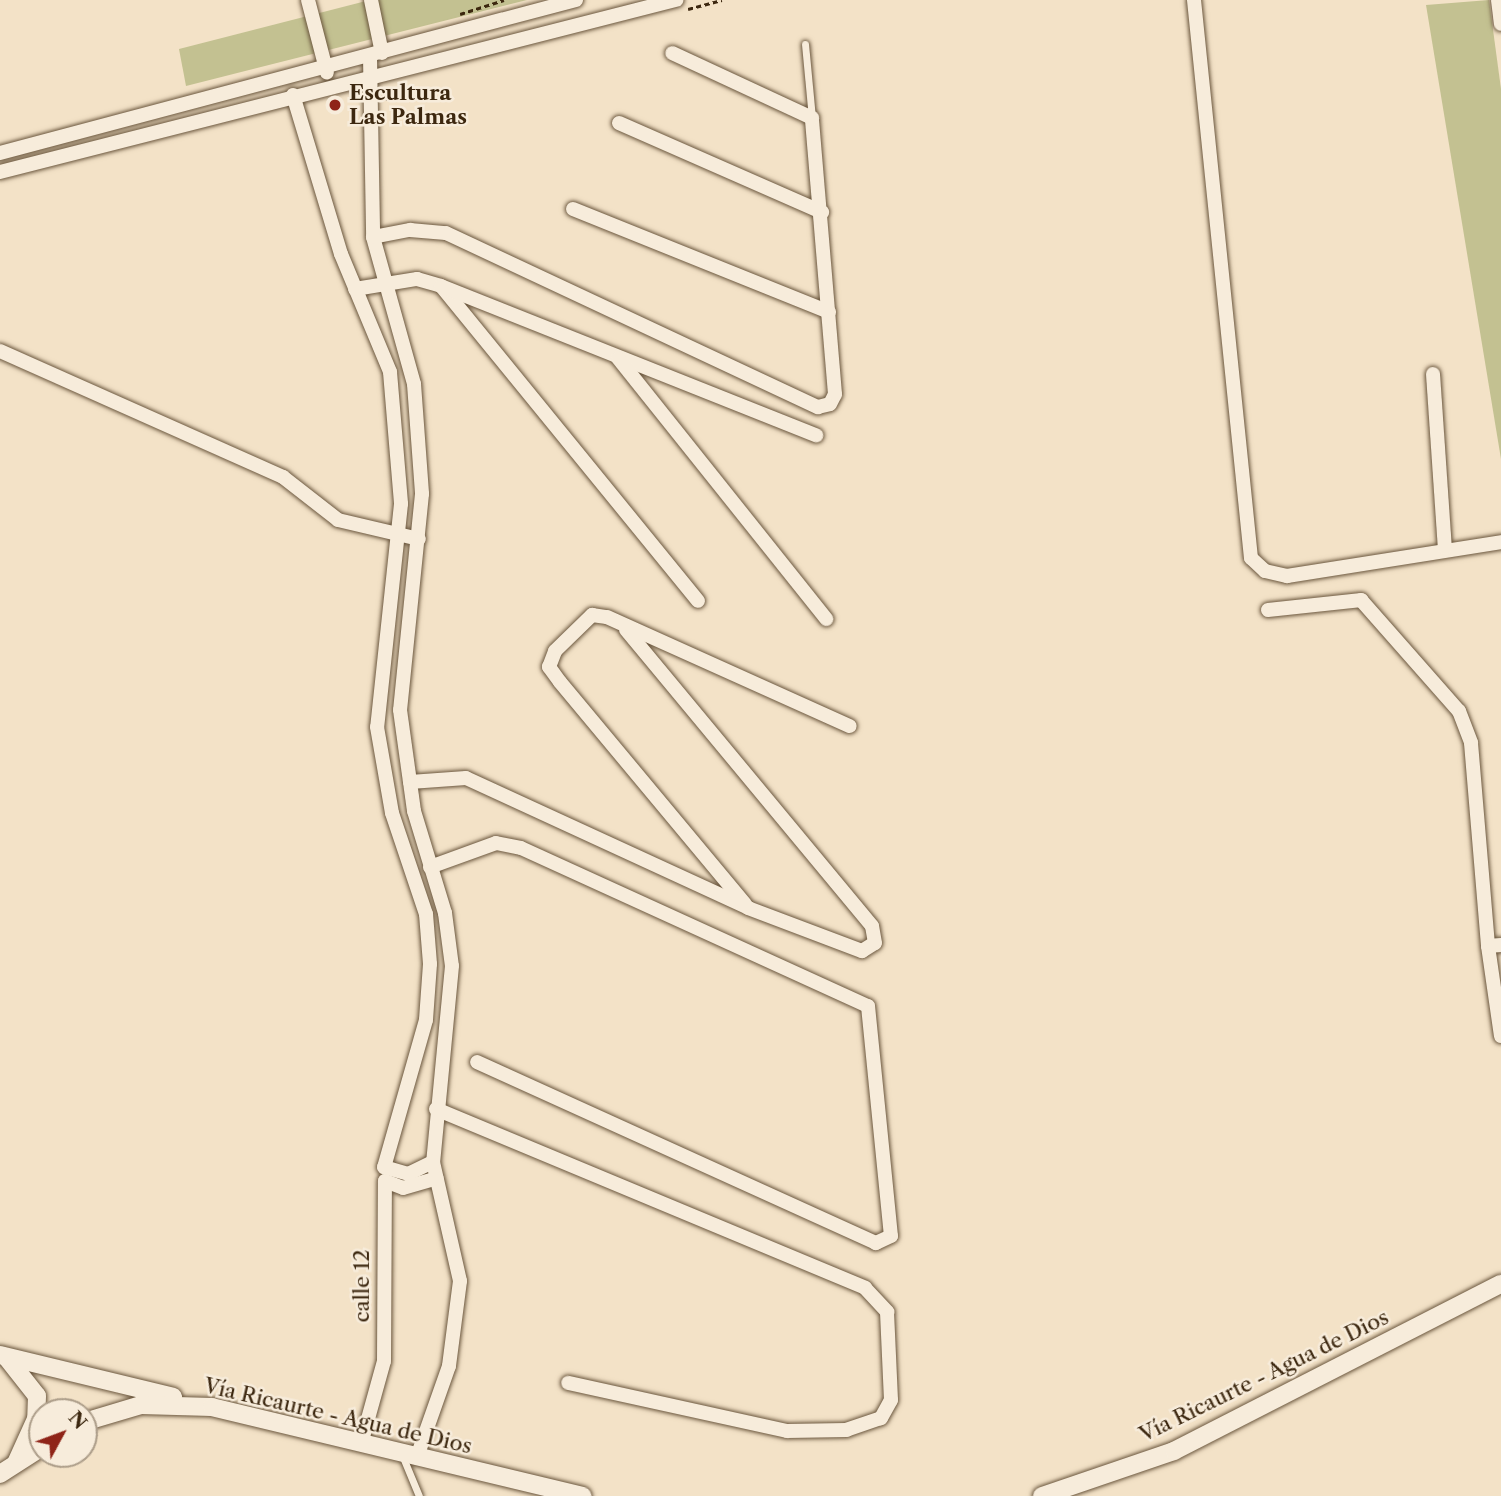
<!DOCTYPE html>
<meta charset="utf-8">
<style>
body{margin:0}
#map{position:relative;width:1501px;height:1496px;overflow:hidden;background:#f3e2c7;font-family:"Libre Caslon Text",serif}
div>[style]{position:absolute}
.green>*{inset:0;background:#c3c191}
.path>*{height:2.5px;margin-top:-1.25px;transform-origin:0;background:repeating-linear-gradient(90deg,#3c270f 0 5px,transparent 0 8.5px)}
.roads{filter:drop-shadow(0 0 2px #6a563d) drop-shadow(0 0 2px #6a563d)}
.service>*{height:7px;margin:-3.5px;padding:0 3.5px;transform-origin:3.5px;border-radius:3.5px;background:#f7ecdb}
.minor>*{height:14px;margin:-7px;padding:0 7px;transform-origin:7px;border-radius:7px;background:#f7ecdb}
.tertiary>*{height:18px;margin:-9px;padding:0 9px;transform-origin:9px;border-radius:9px;background:#f7ecdb}
.dots>*{width:19px;height:19px;translate:-50% -50%;box-sizing:border-box;border:4px solid #f7ecdb;border-radius:50%}
span{translate:-50% -50%;white-space:nowrap;text-align:center;line-height:1.15;-webkit-text-stroke:5px #f7ecdb;paint-order:stroke}
.poi-label{font-size:21px;color:#3c270f;font-weight:700}
.left{translate:0 -50%;text-align:left}
.street-label{font-size:21px;color:#3c270f}
.north{position:absolute;left:28px;top:1398px;width:70px;height:70px;box-sizing:border-box;background:#f7ecdb;border:2px solid #ac9d89;border-radius:50%;rotate:49deg;font-size:19px;font-weight:700;line-height:28px;text-align:center;color:#3c270f}
.north::after{content:'';display:block;margin:auto;width:24px;height:32px;background:#8f2418;clip-path:polygon(50% 0,100% 100%,50% 72%,0 100%)}
</style>
<div id="map">
<div class="green">
<i style="clip-path:polygon(370px 0,527px 0,186px 86px,179px 49px)"></i>
<i style="clip-path:polygon(1489px 0,1501px 89px,1501px 459px,1426px 5px)"></i>
</div>
<div class="path">
<i style="left:688px;top:9px;width:35px;rotate:-15deg"></i>
<i style="left:460px;top:14px;width:46px;rotate:-17.7deg"></i>
<i style="left:387px;top:101px;width:14px;rotate:-69deg"></i>
</div>
<div class="roads">
<div class="service">
<i style="left:805px;top:44px;width:74px;rotate:84.6deg"></i>
<i style="left:402px;top:1455px;width:44px;rotate:67.5deg"></i>
</div>
<div class="minor">
<i style="left:308px;top:0;width:75px;rotate:75.4deg"></i>
<i style="left:371px;top:0;width:54px;rotate:78.3deg"></i>
<i style="left:1194px;top:0;width:561px;rotate:84.17deg"></i>
<i style="left:1251px;top:558px;width:19px;rotate:43deg"></i>
<i style="left:1265px;top:571px;width:23px;rotate:13deg"></i>
<i style="left:1287px;top:576px;width:217px;rotate:-9deg"></i>
<i style="left:1498px;top:0;width:24px;rotate:83deg"></i>
<i style="left:370px;top:57px;width:180px;rotate:89deg"></i>
<i style="left:373px;top:237px;width:153px;rotate:74.4deg"></i>
<i style="left:414px;top:384px;width:110px;rotate:85.8deg"></i>
<i style="left:422px;top:494px;width:217px;rotate:95.8deg"></i>
<i style="left:400px;top:710px;width:102px;rotate:82.1deg"></i>
<i style="left:414px;top:811px;width:107px;rotate:73.1deg"></i>
<i style="left:445px;top:913px;width:53px;rotate:82.5deg"></i>
<i style="left:452px;top:966px;width:197px;rotate:95.5deg"></i>
<i style="left:433px;top:1162px;width:122px;rotate:77.2deg"></i>
<i style="left:460px;top:1281px;width:86px;rotate:97.4deg"></i>
<i style="left:449px;top:1366px;width:96px;rotate:109.4deg"></i>
<i style="left:293px;top:95px;width:166px;rotate:73.2deg"></i>
<i style="left:341px;top:254px;width:128px;rotate:67.4deg"></i>
<i style="left:390px;top:372px;width:132px;rotate:85.2deg"></i>
<i style="left:401px;top:504px;width:224px;rotate:96.1deg"></i>
<i style="left:377px;top:727px;width:87px;rotate:80.1deg"></i>
<i style="left:392px;top:813px;width:107px;rotate:71.4deg"></i>
<i style="left:426px;top:914px;width:50px;rotate:85.4deg"></i>
<i style="left:430px;top:964px;width:56px;rotate:94.1deg"></i>
<i style="left:426px;top:1020px;width:153px;rotate:105.9deg"></i>
<i style="left:384px;top:1167px;width:25px;rotate:16deg"></i>
<i style="left:408px;top:1174px;width:28px;rotate:-26deg"></i>
<i style="left:619px;top:123px;width:222px;rotate:23.7deg"></i>
<i style="left:0;top:153px;width:596px;rotate:-14.88deg"></i>
<i style="left:0;top:172px;width:698px;rotate:-14.28deg"></i>
<i style="left:573px;top:209px;width:276px;rotate:21.9deg"></i>
<i style="left:373px;top:237px;width:38px;rotate:-11deg"></i>
<i style="left:410px;top:230px;width:36px;rotate:5deg"></i>
<i style="left:446px;top:233px;width:411px;rotate:25.1deg"></i>
<i style="left:818px;top:407px;width:12px;rotate:-14deg"></i>
<i style="left:830px;top:404px;width:11px;rotate:-63deg"></i>
<i style="left:835px;top:394px;width:277px;rotate:-94.8deg"></i>
<i style="left:812px;top:118px;width:154px;rotate:-155.1deg"></i>
<i style="left:442px;top:287px;width:405px;rotate:50.8deg"></i>
<i style="left:355px;top:289px;width:63px;rotate:-9.2deg"></i>
<i style="left:417px;top:279px;width:25px;rotate:16deg"></i>
<i style="left:441px;top:286px;width:404px;rotate:21.7deg"></i>
<i style="left:0;top:351px;width:310px;rotate:24deg"></i>
<i style="left:283px;top:477px;width:70px;rotate:38deg"></i>
<i style="left:338px;top:520px;width:83px;rotate:13.2deg"></i>
<i style="left:618px;top:358px;width:334px;rotate:51.4deg"></i>
<i style="left:1433px;top:374px;width:174px;rotate:86.1deg"></i>
<i style="left:1268px;top:610px;width:94px;rotate:-6.1deg"></i>
<i style="left:1361px;top:600px;width:148px;rotate:48.6deg"></i>
<i style="left:1459px;top:711px;width:34px;rotate:69deg"></i>
<i style="left:1471px;top:743px;width:204px;rotate:85.2deg"></i>
<i style="left:1488px;top:946px;width:13px;rotate:-4deg"></i>
<i style="left:410px;top:782px;width:56px;rotate:-4.1deg"></i>
<i style="left:466px;top:778px;width:311px;rotate:24.7deg"></i>
<i style="left:748px;top:908px;width:122px;rotate:20.7deg"></i>
<i style="left:862px;top:951px;width:15px;rotate:-32deg"></i>
<i style="left:875px;top:943px;width:17px;rotate:-100deg"></i>
<i style="left:872px;top:926px;width:385px;rotate:-129.7deg"></i>
<i style="left:430px;top:867px;width:70px;rotate:-20deg"></i>
<i style="left:496px;top:843px;width:25px;rotate:11deg"></i>
<i style="left:521px;top:848px;width:381px;rotate:24.5deg"></i>
<i style="left:868px;top:1006px;width:231px;rotate:84.3deg"></i>
<i style="left:891px;top:1236px;width:17px;rotate:155deg"></i>
<i style="left:876px;top:1243px;width:438px;rotate:-155.6deg"></i>
<i style="left:745px;top:904px;width:289px;rotate:-129.8deg"></i>
<i style="left:560px;top:682px;width:19px;rotate:-126deg"></i>
<i style="left:549px;top:667px;width:17px;rotate:-69deg"></i>
<i style="left:555px;top:651px;width:52px;rotate:-44.2deg"></i>
<i style="left:592px;top:615px;width:15px;rotate:8deg"></i>
<i style="left:607px;top:617px;width:266px;rotate:24.2deg"></i>
<i style="left:1488px;top:946px;width:91px;rotate:81.8deg"></i>
<i style="left:436px;top:1109px;width:465px;rotate:22.6deg"></i>
<i style="left:865px;top:1288px;width:33px;rotate:47deg"></i>
<i style="left:887px;top:1312px;width:88px;rotate:87.4deg"></i>
<i style="left:891px;top:1400px;width:21px;rotate:119deg"></i>
<i style="left:881px;top:1418px;width:36px;rotate:161deg"></i>
<i style="left:847px;top:1430px;width:60px;rotate:179deg"></i>
<i style="left:787px;top:1431px;width:224px;rotate:-167.6deg"></i>
<i style="left:361px;top:1444px;width:86px;rotate:-74.5deg"></i>
<i style="left:384px;top:1361px;width:180px;rotate:-89.7deg"></i>
<i style="left:385px;top:1181px;width:19px;rotate:21deg"></i>
<i style="left:403px;top:1188px;width:35px;rotate:-16deg"></i>
</div>
<div class="tertiary">
<i style="left:0;top:1355px;width:178px;rotate:13.6deg"></i>
<i style="left:7px;top:1358px;width:48px;rotate:51.7deg"></i>
<i style="left:37px;top:1396px;width:23px;rotate:92deg"></i>
<i style="left:36px;top:1419px;width:48px;rotate:114.4deg"></i>
<i style="left:84px;top:1422px;width:59px;rotate:-16.6deg"></i>
<i style="left:141px;top:1405px;width:71px;rotate:1.6deg"></i>
<i style="left:212px;top:1407px;width:381px;rotate:13.5deg"></i>
<i style="left:0;top:1474px;width:50px;rotate:-32.7deg"></i>
<i style="left:1042px;top:1496px;width:139px;rotate:-18.8deg"></i>
<i style="left:1174px;top:1451px;width:367px;rotate:-27.1deg"></i>
</div>
</div>
<div class="dots">
<i style="left:335px;top:105px;background:#8f2418"></i>
</div>
<div class="poi-label">
<span class="left" style="left:349px;top:105px">Escultura<br>Las Palmas</span>
</div>
<div class="street-label">
<span style="left:362px;top:1286px;rotate:-90deg">calle 12</span>
<span style="left:1264px;top:1376px;rotate:-26deg">Vía Ricaurte - Agua de Dios</span>
<span style="left:338px;top:1416px;rotate:13deg">Vía Ricaurte - Agua de Dios</span>
</div>
<div class="north">N</div>
</div>
